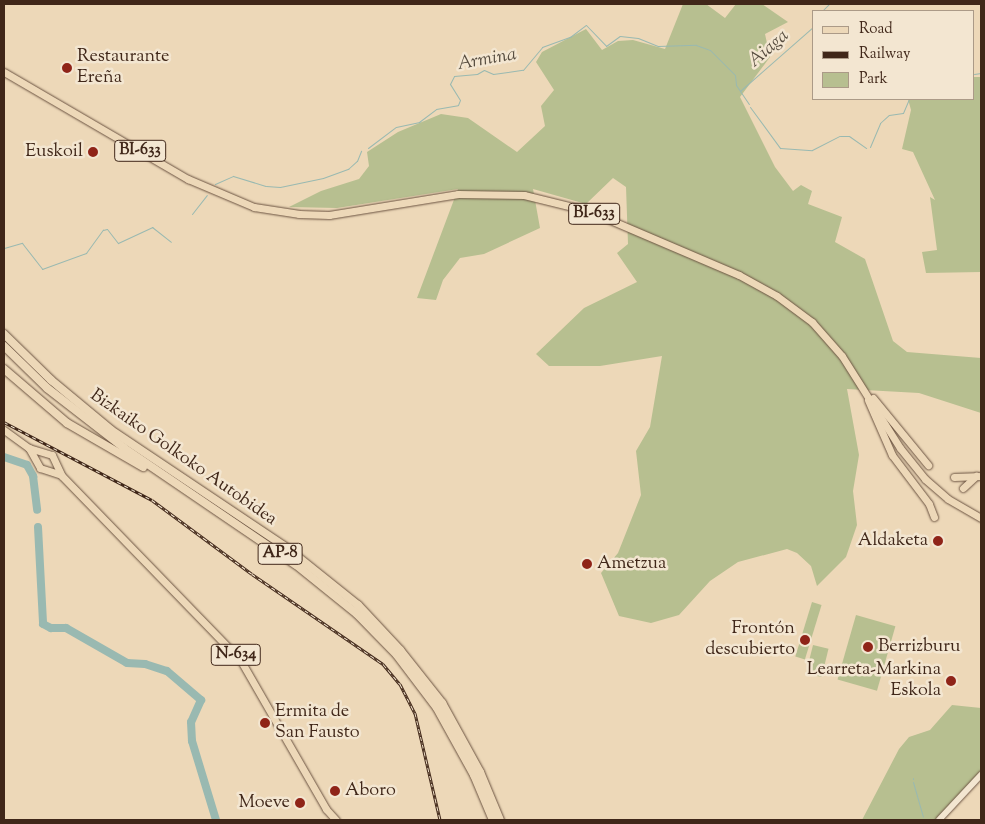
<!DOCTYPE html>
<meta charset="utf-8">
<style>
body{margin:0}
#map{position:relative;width:985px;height:824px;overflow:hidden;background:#edd8b8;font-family:"Sorts Mill Goudy",serif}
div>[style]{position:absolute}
.green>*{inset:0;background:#b7bf90;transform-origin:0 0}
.stream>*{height:1px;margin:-0.5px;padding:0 0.5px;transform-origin:0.5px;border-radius:0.5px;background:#99b9b1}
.river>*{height:8px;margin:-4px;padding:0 4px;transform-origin:4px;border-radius:4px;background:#99b9b1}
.roads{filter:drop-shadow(0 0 1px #6b5341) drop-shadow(0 0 1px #6b5341)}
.tertiary>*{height:5.5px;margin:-2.75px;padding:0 2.75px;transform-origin:2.75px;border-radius:2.75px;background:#f3e6d1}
.primary>*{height:7px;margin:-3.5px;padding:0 3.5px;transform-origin:3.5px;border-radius:3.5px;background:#edd8b8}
.trunk>*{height:7px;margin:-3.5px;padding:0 3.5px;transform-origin:3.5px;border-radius:3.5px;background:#edd8b8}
.motorway>*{height:8px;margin:-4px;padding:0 4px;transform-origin:4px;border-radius:4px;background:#edd8b8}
.rail>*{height:3px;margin-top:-1.5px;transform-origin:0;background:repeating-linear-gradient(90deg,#f3e6d1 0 4px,#402719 0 8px);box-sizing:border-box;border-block:1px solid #402719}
.dots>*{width:14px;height:14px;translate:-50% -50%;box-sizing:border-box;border:2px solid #f3e6d1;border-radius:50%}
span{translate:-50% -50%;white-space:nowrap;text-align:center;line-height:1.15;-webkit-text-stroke:5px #f3e6d1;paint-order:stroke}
.shield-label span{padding:1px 4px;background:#f3e6d1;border:1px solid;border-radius:4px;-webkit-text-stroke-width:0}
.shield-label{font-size:16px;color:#402719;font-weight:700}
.poi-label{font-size:18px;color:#402719}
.left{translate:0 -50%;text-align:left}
.right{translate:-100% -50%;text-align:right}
.street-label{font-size:18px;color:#402719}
.water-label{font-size:19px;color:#564c3f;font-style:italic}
.frame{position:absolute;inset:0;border:5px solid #402719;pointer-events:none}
.legend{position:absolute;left:812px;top:10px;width:162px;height:90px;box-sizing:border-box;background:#f3e6d1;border:1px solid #ab9a87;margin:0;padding:6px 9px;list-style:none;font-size:15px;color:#402719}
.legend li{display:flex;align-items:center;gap:10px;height:25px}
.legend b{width:25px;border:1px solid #ab9a87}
</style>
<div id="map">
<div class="green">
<i style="clip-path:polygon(683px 4px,706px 4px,725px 18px,736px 4px,762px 4px,788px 22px,765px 34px,770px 57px,740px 97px,775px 167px,793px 191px,801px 185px,812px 191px,808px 204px,842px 217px,835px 242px,865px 259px,893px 341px,907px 352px,981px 358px,981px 413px,919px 393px,847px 389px,859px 455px,853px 491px,857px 525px,846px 557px,817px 586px,811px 566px,797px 553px,787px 549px,738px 562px,710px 581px,679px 615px,651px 623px,619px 616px,601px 573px,618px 553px,641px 495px,636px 451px,650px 427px,662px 356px,600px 366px,549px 366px,536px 354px,584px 308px,637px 282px,617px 253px,628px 244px,626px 187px,613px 178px,586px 204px,533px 189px,540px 228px,484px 254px,460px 258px,443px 280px,436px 300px,417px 298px,458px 189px,337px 208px,289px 207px,321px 191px,359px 179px,369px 166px,367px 152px,398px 132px,441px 114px,468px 118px,517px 152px,545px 126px,541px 106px,554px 90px,536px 62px,542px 52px,586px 29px,602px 50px,618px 41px,633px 40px,665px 49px)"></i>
<i style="clip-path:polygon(974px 77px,981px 77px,981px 272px,926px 273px,922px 252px,937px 250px,930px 197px,935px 200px,913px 152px,902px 149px,911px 110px,908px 99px,974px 99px)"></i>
<i style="left:812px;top:602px;width:10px;height:57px;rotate:17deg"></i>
<i style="left:856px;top:615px;width:41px;height:67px;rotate:16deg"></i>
<i style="left:813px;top:645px;width:16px;height:29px;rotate:14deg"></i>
<i style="clip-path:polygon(952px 705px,981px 708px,981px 771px,936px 820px,862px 820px,899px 749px,909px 737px,930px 730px)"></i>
</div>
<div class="stream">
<i style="left:822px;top:11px;width:10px;rotate:-45deg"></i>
<i style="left:974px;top:74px;width:7px;rotate:-8deg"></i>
<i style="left:740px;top:91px;width:98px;rotate:-41.3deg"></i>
<i style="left:750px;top:107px;width:51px;rotate:53.8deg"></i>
<i style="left:780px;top:148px;width:32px;rotate:4deg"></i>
<i style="left:812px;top:150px;width:31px;rotate:-27deg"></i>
<i style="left:840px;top:136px;width:9px"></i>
<i style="left:849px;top:136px;width:21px;rotate:35deg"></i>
<i style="left:870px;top:147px;width:26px;rotate:-67deg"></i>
<i style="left:880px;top:123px;width:12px;rotate:-42deg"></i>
<i style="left:889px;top:115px;width:14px;rotate:-8deg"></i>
<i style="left:903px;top:113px;width:15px;rotate:-67deg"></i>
<i style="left:368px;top:148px;width:35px;rotate:-37deg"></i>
<i style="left:396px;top:127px;width:24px;rotate:-12deg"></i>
<i style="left:419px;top:122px;width:21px;rotate:-37deg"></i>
<i style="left:436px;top:109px;width:22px;rotate:-10deg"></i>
<i style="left:458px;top:105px;width:5px;rotate:-68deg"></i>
<i style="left:460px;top:100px;width:19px;rotate:-122deg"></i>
<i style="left:450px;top:84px;width:9px;rotate:-63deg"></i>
<i style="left:454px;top:76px;width:23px;rotate:-5deg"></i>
<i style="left:477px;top:74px;width:8px;rotate:-30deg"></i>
<i style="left:484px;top:70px;width:10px;rotate:24deg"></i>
<i style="left:493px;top:74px;width:30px;rotate:-8deg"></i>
<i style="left:523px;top:70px;width:30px;rotate:-50deg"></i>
<i style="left:542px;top:47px;width:30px;rotate:-20deg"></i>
<i style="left:570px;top:37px;width:20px;rotate:-37deg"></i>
<i style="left:586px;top:25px;width:29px;rotate:46deg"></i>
<i style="left:606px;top:46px;width:17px;rotate:-36deg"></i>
<i style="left:620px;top:36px;width:18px;rotate:6deg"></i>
<i style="left:638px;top:38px;width:22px;rotate:22deg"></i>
<i style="left:658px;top:46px;width:38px;rotate:-2deg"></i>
<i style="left:696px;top:45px;width:15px;rotate:20deg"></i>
<i style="left:710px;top:50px;width:35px;rotate:45deg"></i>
<i style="left:735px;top:75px;width:10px;rotate:84deg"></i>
<i style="left:736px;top:85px;width:23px;rotate:56deg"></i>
<i style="left:215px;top:184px;width:20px;rotate:-24deg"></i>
<i style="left:233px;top:176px;width:34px;rotate:17deg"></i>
<i style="left:266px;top:186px;width:14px;rotate:4deg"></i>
<i style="left:280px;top:187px;width:44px;rotate:-11.8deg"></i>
<i style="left:323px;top:178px;width:27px;rotate:-20deg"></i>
<i style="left:348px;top:169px;width:12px;rotate:-42deg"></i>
<i style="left:357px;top:161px;width:11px;rotate:-68deg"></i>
<i style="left:192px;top:214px;width:24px;rotate:-52deg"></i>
<i style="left:4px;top:248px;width:19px;rotate:-16deg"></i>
<i style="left:22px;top:243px;width:33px;rotate:52deg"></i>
<i style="left:42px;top:269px;width:47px;rotate:-20deg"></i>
<i style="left:86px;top:253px;width:29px;rotate:-54deg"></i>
<i style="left:103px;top:230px;width:4px;rotate:-14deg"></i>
<i style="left:107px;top:229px;width:18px;rotate:52deg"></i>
<i style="left:118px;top:243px;width:38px;rotate:-25deg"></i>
<i style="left:152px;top:227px;width:24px;rotate:38deg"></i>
<i style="left:913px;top:778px;width:1px;rotate:90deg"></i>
<i style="left:913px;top:782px;width:36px;rotate:74deg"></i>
</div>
<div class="river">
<i style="left:4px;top:457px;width:24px;rotate:19deg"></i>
<i style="left:27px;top:465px;width:13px;rotate:61deg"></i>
<i style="left:33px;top:476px;width:34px;rotate:83deg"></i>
<i style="left:38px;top:527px;width:97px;rotate:87deg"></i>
<i style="left:43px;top:624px;width:9px;rotate:27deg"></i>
<i style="left:51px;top:628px;width:15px"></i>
<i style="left:66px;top:628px;width:70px;rotate:29.8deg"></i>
<i style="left:127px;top:663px;width:18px;rotate:3deg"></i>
<i style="left:145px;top:664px;width:23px;rotate:18deg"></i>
<i style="left:167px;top:671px;width:45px;rotate:40.5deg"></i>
<i style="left:201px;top:700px;width:24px;rotate:114deg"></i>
<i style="left:191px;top:722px;width:19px;rotate:87deg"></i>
<i style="left:192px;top:741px;width:83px;rotate:73.1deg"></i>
</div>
<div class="roads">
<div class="tertiary">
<i style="left:939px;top:820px;width:62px;rotate:-47deg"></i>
</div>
<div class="primary">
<i style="left:4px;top:72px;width:213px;rotate:30.2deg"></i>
<i style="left:188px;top:179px;width:72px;rotate:23deg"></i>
<i style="left:254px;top:207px;width:46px;rotate:8.8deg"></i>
<i style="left:299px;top:214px;width:30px;rotate:2deg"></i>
<i style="left:329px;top:215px;width:131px;rotate:-9.2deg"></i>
<i style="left:458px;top:194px;width:66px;rotate:0.9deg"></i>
<i style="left:524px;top:195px;width:67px;rotate:13.8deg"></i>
<i style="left:589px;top:211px;width:163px;rotate:23.1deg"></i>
<i style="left:739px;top:275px;width:43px;rotate:28.9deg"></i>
<i style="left:777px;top:296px;width:44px;rotate:36.6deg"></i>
<i style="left:812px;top:322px;width:45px;rotate:48.6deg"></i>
<i style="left:842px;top:356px;width:109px;rotate:57.8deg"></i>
<i style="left:900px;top:448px;width:40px;rotate:51deg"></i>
<i style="left:925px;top:479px;width:30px;rotate:41deg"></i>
<i style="left:948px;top:499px;width:38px;rotate:30deg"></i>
<i style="left:873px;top:398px;width:87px;rotate:50.6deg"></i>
<i style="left:868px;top:400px;width:60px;rotate:66.4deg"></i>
<i style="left:892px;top:455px;width:61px;rotate:52.9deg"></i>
<i style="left:929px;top:504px;width:14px;rotate:69deg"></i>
<i style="left:954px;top:477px;width:27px;rotate:-2deg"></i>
<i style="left:963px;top:488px;width:18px;rotate:-43deg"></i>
</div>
<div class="trunk">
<i style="left:4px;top:430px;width:31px;rotate:36deg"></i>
<i style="left:29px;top:448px;width:23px;rotate:61deg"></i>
<i style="left:40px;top:468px;width:20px;rotate:18deg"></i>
<i style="left:29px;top:448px;width:24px;rotate:17deg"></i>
<i style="left:52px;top:455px;width:23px;rotate:65deg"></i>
<i style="left:62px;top:476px;width:257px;rotate:45.9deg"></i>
<i style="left:241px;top:661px;width:171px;rotate:60.1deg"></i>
<i style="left:326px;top:809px;width:15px;rotate:48deg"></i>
</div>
<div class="motorway">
<i style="left:4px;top:334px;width:66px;rotate:44.4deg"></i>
<i style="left:51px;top:380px;width:78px;rotate:39.8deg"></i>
<i style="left:111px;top:430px;width:208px;rotate:33.8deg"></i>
<i style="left:284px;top:546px;width:95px;rotate:38.6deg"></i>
<i style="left:358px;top:605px;width:62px;rotate:47deg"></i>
<i style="left:400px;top:650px;width:68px;rotate:51.6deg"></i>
<i style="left:442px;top:703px;width:79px;rotate:61.2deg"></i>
<i style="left:480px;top:772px;width:52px;rotate:67.4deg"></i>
<i style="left:4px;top:346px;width:60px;rotate:44.3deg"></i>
<i style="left:47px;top:388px;width:98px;rotate:37.9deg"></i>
<i style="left:124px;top:448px;width:207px;rotate:34.2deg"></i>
<i style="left:295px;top:564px;width:80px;rotate:38.9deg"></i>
<i style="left:357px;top:614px;width:57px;rotate:45.7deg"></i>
<i style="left:397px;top:655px;width:66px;rotate:53deg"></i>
<i style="left:437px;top:708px;width:77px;rotate:61.1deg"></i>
<i style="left:474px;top:775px;width:49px;rotate:67.1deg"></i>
<i style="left:4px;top:369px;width:83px;rotate:40.6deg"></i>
<i style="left:67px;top:423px;width:88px;rotate:30.1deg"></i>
</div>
</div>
<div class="rail">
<i style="left:4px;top:422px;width:167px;rotate:27.8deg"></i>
<i style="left:152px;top:500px;width:124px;rotate:36.5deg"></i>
<i style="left:252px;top:574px;width:159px;rotate:34.5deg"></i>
<i style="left:383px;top:664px;width:26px;rotate:50deg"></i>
<i style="left:400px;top:684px;width:33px;rotate:63deg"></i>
<i style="left:415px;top:713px;width:110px;rotate:76.8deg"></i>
</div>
<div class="dots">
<i style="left:67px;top:68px;background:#8f2418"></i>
<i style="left:93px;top:152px;background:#8f2418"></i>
<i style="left:938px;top:541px;background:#8f2418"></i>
<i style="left:587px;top:564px;background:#8f2418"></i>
<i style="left:805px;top:640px;background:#8f2418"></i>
<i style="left:868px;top:647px;background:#8f2418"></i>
<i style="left:951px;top:681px;background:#8f2418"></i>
<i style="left:265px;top:723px;background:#8f2418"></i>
<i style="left:335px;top:791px;background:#8f2418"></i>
<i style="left:300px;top:803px;background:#8f2418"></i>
</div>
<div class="shield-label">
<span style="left:140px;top:151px">BI-633</span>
<span style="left:594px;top:214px">BI-633</span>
<span style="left:280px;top:554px">AP-8</span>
<span style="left:236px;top:655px">N-634</span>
</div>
<div class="poi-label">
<span class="left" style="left:77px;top:68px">Restaurante<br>Ereña</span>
<span class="right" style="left:83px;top:152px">Euskoil</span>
<span class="right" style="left:928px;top:541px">Aldaketa</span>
<span class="left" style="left:597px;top:564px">Ametzua</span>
<span class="right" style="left:795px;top:640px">Frontón<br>descubierto</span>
<span class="left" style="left:878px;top:647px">Berrizburu</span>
<span class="right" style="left:941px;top:681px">Learreta-Markina<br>Eskola</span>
<span class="left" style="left:275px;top:723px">Ermita de<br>San Fausto</span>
<span class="left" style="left:345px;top:791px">Aboro</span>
<span class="right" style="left:290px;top:803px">Moeve</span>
</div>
<div class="street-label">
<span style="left:183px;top:458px;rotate:35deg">Bizkaiko Golkoko Autobidea</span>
</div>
<div class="water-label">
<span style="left:769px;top:49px;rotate:-41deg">Aiaga</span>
<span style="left:487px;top:60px;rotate:-10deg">Armina</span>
</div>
<div class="frame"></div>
<ul class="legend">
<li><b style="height:6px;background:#edd8b8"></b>Road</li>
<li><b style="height:6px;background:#402719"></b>Railway</li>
<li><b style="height:14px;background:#b7bf90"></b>Park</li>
</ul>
</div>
